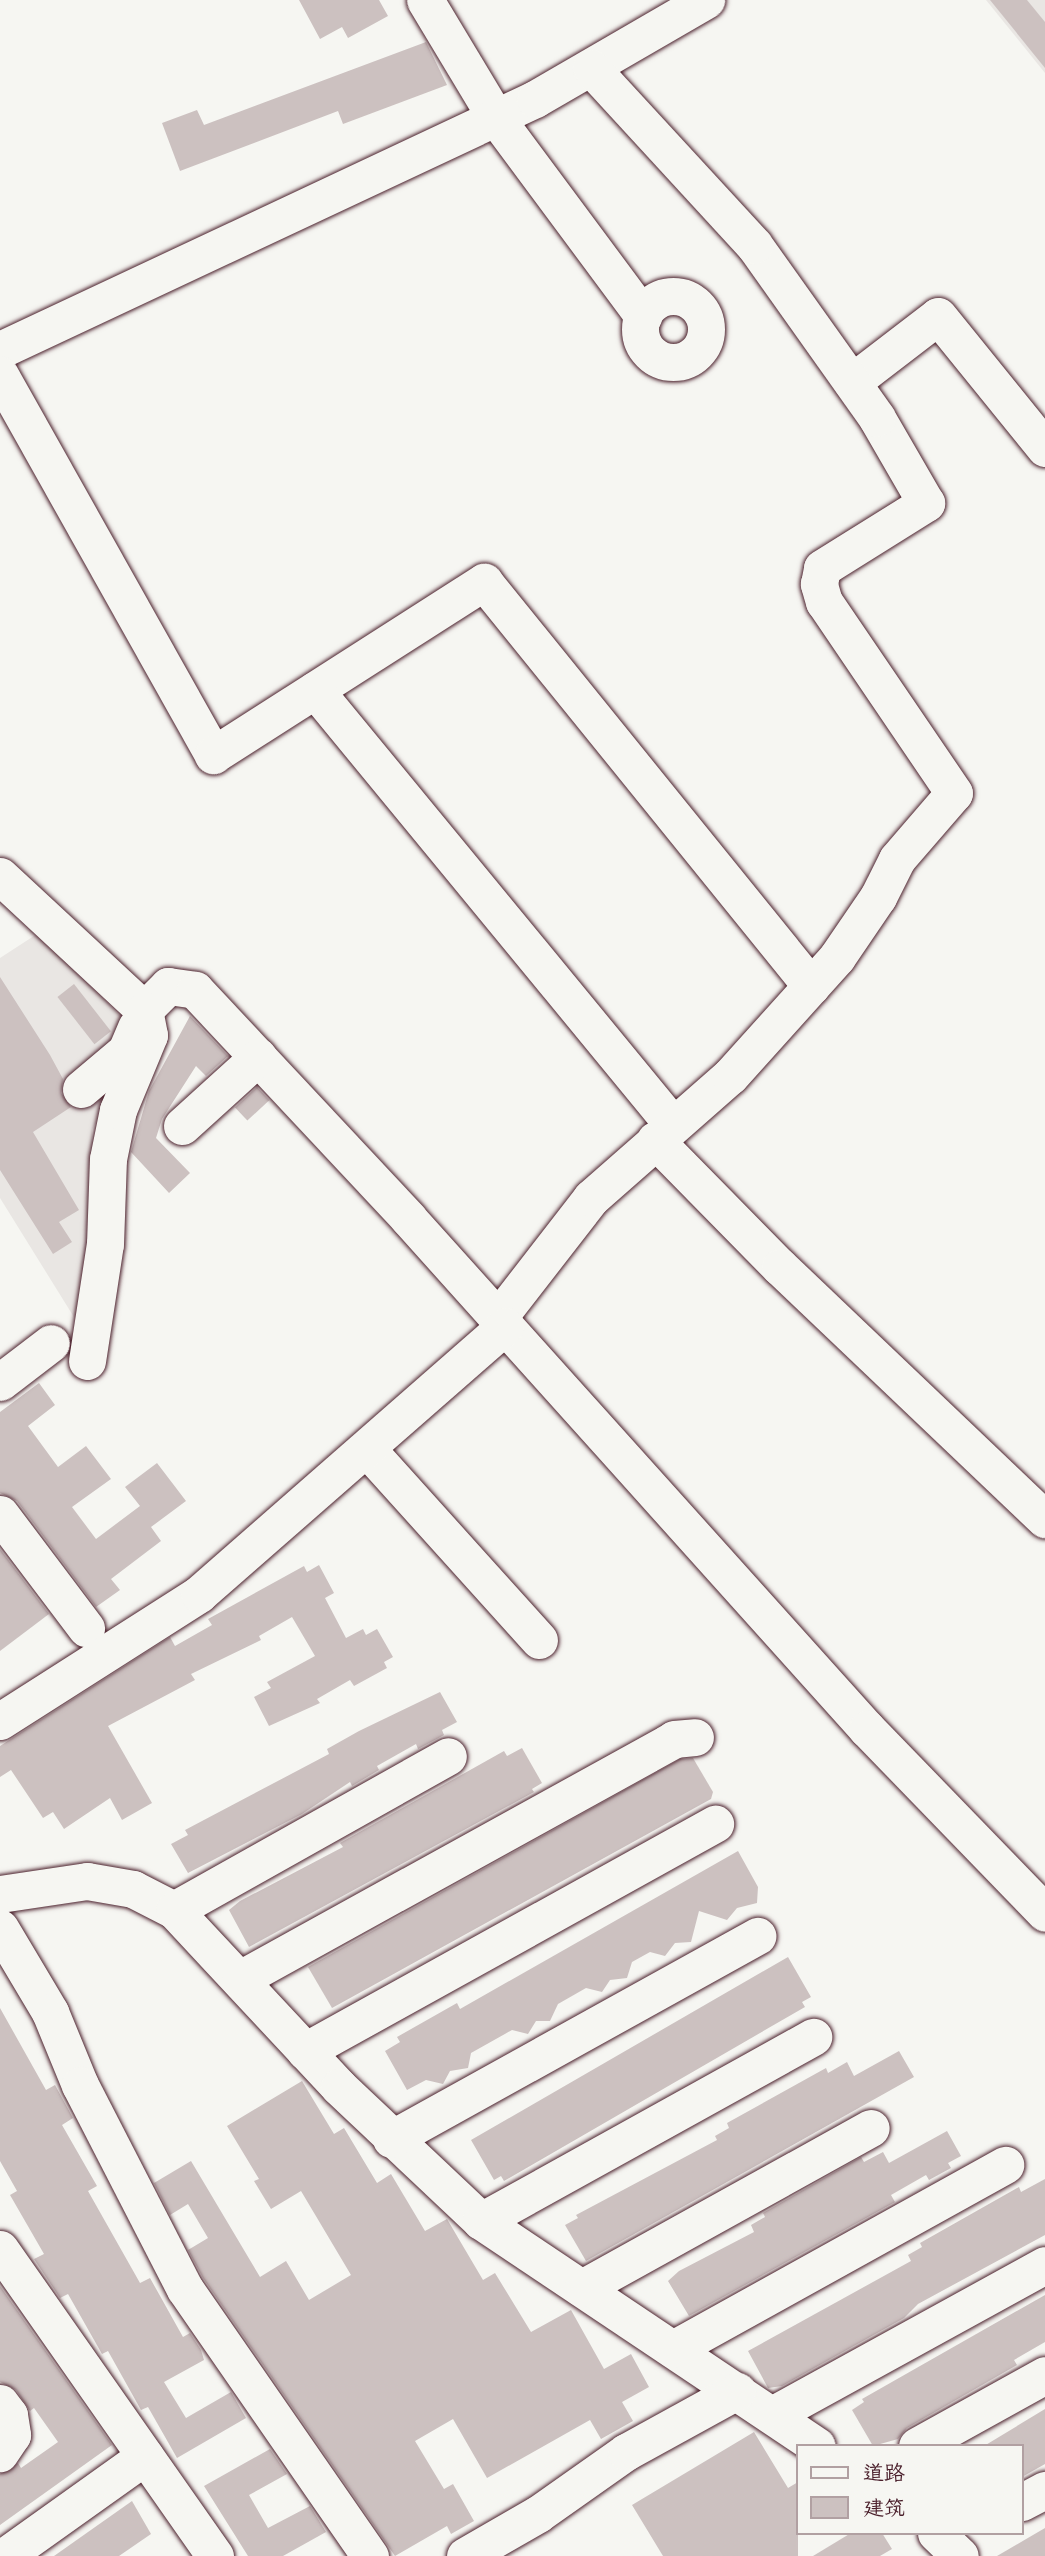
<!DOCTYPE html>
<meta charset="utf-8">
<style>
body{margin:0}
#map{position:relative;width:1045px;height:2556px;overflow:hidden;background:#f6f6f2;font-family:"Patrick Hand","LXGW WenKai TC",sans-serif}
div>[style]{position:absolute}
.built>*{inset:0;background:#e9e6e3}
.building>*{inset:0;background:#ccc1c0;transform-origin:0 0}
.roads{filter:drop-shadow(0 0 2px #4a1f2b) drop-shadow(0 0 2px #4a1f2b)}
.minor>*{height:37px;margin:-18.5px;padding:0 18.5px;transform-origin:18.5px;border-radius:18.5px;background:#f6f6f2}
.minor>.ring{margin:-18.5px;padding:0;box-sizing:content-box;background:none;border:37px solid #f6f6f2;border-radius:50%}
span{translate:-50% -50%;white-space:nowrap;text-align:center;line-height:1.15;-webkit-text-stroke:5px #f6f6f2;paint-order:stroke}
.legend{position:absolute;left:796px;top:2444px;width:228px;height:91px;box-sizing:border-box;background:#f6f6f2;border:2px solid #b1a0a2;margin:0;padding:9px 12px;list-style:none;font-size:21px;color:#4a1f2b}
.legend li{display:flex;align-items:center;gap:14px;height:35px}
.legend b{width:35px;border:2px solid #b1a0a2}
</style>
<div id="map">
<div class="built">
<i style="clip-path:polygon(986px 0,1045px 0,1045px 73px)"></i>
<i style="clip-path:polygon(40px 932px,138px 1035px,92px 1130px,94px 1266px,77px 1322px,0 1198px,0 958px)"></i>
</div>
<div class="building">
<i style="clip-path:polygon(299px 0,379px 0,388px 16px,348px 38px,342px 27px,320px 39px)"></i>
<i style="clip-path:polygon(990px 0,1027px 0,1045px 22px,1045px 68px)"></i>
<i style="clip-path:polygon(426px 42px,447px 85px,343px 124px,338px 111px,180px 171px,162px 123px,197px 110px,204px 125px)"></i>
<i style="clip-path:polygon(0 977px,50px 1055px,63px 1079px,61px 1093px,71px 1107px,33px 1132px,79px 1210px,59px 1222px,72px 1242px,53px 1254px,0 1170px)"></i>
<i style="left:74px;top:984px;width:60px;height:21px;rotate:52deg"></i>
<i style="clip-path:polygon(190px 1016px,228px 1056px,206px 1076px,196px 1066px,162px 1119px,156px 1138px,190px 1173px,169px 1193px,131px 1152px,149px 1091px)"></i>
<i style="left:257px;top:1087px;width:18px;height:30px;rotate:47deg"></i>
<i style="clip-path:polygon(39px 1383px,55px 1405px,28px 1426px,58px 1467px,86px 1446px,111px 1479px,72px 1507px,96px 1539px,140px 1506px,125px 1487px,157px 1463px,186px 1501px,151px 1527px,161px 1541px,111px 1579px,120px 1590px,96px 1607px,17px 1501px,0 1493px,0 1412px)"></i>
<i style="clip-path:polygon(0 1549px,49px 1614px,0 1651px)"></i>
<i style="clip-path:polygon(319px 1565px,334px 1593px,325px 1598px,346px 1638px,363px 1629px,366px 1635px,377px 1629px,393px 1657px,384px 1662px,387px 1668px,354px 1686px,350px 1680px,317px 1699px,320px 1703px,269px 1726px,254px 1697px,271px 1688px,267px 1682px,315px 1656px,292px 1617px,259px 1636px,261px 1640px,191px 1674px,195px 1680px,108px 1726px,152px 1803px,122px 1820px,110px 1798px,64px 1829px,53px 1812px,43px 1818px,11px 1770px,0 1777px,0 1746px,170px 1637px,175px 1646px,212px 1625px,208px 1619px,304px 1566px,307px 1572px)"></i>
<i style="clip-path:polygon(440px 1692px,457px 1722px,442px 1730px,444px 1735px,418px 1749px,416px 1744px,377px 1766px,379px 1770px,352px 1786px,350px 1782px,302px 1814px,188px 1873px,171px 1844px,188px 1835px,185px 1830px,329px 1754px,327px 1749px,359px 1731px)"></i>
<i style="clip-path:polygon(522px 1748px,542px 1783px,532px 1789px,534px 1792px,249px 1947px,229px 1910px,240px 1901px,343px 1847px,340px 1843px,504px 1751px,507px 1756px)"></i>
<i style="clip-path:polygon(693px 1758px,713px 1792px,711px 1799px,332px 2008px,308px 1967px,680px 1759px)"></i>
<i style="clip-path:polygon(738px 1851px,758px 1887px,757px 1903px,737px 1908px,727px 1920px,699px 1911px,691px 1942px,675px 1943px,665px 1956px,650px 1952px,632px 1962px,627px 1978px,610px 1980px,602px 1992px,586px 1988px,558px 2004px,550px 2021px,536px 2021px,528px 2034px,512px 2030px,471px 2053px,468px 2068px,450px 2071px,443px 2084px,426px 2080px,407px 2090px,385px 2051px,400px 2042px,397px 2037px,457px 2003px,460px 2009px)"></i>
<i style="clip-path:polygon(788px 1957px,811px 1997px,802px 2002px,805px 2007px,504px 2181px,501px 2176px,494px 2180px,471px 2140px)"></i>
<i style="clip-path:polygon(0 2008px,46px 2090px,55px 2085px,73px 2118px,62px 2125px,97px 2186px,88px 2191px,140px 2283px,150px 2278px,183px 2337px,190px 2333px,201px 2350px,204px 2360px,164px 2382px,186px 2418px,231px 2392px,246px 2418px,177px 2458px,148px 2407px,141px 2410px,108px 2351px,102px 2354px,68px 2294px,60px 2298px,34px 2259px,44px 2254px,10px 2195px,17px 2191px,0 2161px)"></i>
<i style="clip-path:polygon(899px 2051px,914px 2077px,586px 2261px,565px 2225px,578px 2218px,576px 2215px,717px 2140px,715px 2136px,729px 2128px,727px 2123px,826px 2068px,828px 2073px,847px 2062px,854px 2076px)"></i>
<i style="clip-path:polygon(302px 2081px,334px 2134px,344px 2128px,377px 2183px,391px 2174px,425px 2231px,447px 2219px,483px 2280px,495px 2273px,531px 2332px,571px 2310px,604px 2369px,631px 2354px,649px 2387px,622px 2402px,633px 2421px,601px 2439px,590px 2420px,487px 2478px,453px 2419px,415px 2441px,444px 2489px,453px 2484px,474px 2521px,451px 2534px,447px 2526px,395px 2556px,203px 2278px,188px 2250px,208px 2238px,188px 2204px,170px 2215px,154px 2183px,191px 2161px,260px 2277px,286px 2261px,309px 2300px,351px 2275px,301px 2191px,271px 2209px,254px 2181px,259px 2179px,227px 2126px)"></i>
<i style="clip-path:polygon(947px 2131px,961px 2156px,948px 2163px,951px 2168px,929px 2180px,926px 2175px,891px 2195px,895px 2202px,689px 2316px,668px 2281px,679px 2271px,754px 2232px,751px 2225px,765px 2217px,763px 2213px,861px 2157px,864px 2162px,883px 2152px,889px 2163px)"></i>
<i style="clip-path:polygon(1045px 2179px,1045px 2235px,918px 2304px,904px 2318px,782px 2386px,768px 2388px,748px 2351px,911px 2261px,908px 2255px,922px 2247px,920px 2243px,1019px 2187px,1021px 2192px)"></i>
<i style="clip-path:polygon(0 2286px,112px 2445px,0 2525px,0 2474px,18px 2463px,21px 2468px,58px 2442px,34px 2408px,30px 2411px,16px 2390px,0 2382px)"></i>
<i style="clip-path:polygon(1045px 2295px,1045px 2342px,1014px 2360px,1017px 2365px,907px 2428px,898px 2439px,873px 2446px,852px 2410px,864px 2402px,862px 2399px)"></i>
<i style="clip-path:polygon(1045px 2409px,1045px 2464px,1022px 2477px,1022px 2446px,984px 2446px)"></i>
<i style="clip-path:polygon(754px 2432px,788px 2488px,798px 2482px,798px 2556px,663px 2556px,632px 2505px)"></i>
<i style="clip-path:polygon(270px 2449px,287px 2474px,249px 2495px,268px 2528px,310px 2506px,326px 2532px,283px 2556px,248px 2556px,204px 2486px)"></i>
<i style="clip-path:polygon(132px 2501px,151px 2534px,119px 2556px,54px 2556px)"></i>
<i style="clip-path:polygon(1045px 2528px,1045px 2556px,997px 2556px)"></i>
<i style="clip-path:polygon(851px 2533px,882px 2533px,892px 2549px,880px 2556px,813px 2556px)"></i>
</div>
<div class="roads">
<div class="minor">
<i style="left:425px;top:0;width:138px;rotate:59deg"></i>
<i style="left:496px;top:118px;width:247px;rotate:53.4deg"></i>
<i class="ring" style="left:640px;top:296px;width:29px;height:29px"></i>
<i style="left:0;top:350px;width:591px;rotate:-25.13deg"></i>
<i style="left:535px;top:99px;width:198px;rotate:-30.1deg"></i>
<i style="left:0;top:375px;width:436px;rotate:60.7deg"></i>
<i style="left:213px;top:755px;width:322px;rotate:-32.6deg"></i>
<i style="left:484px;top:582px;width:520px;rotate:51.01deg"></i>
<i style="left:852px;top:382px;width:108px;rotate:-37.5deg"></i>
<i style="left:938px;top:316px;width:170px;rotate:51deg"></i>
<i style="left:315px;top:690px;width:563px;rotate:50.55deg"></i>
<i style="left:0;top:876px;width:197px;rotate:42.9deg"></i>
<i style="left:144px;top:1010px;width:34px;rotate:-45deg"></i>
<i style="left:168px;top:986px;width:27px;rotate:8deg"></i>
<i style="left:195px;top:990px;width:312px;rotate:46.9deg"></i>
<i style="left:408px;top:1218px;width:687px;rotate:48.07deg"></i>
<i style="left:867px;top:1729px;width:256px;rotate:45.9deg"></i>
<i style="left:81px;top:1089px;width:59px;rotate:-40.2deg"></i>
<i style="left:126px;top:1051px;width:26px;rotate:-67deg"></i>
<i style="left:182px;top:1126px;width:103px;rotate:-42.2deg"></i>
<i style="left:655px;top:1140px;width:178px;rotate:45.5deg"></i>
<i style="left:780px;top:1267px;width:366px;rotate:43.6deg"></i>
<i style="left:498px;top:1318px;width:152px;rotate:-52.2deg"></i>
<i style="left:591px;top:1198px;width:185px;rotate:-41.3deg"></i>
<i style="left:730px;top:1076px;width:160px;rotate:-48deg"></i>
<i style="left:837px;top:957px;width:73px;rotate:-55.7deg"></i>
<i style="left:878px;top:897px;width:42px;rotate:-63.4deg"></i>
<i style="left:897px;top:859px;width:87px;rotate:-49.2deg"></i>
<i style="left:954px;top:793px;width:231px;rotate:-124.2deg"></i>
<i style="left:824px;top:602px;width:19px;rotate:-106deg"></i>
<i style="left:819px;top:584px;width:16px;rotate:-79deg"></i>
<i style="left:822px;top:568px;width:123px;rotate:-32deg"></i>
<i style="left:926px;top:503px;width:98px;rotate:-120deg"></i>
<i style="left:877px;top:418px;width:212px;rotate:-125.4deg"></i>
<i style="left:754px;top:245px;width:241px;rotate:-132.6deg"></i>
<i style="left:87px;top:1361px;width:118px;rotate:-81.3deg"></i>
<i style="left:105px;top:1244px;width:85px;rotate:-88deg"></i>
<i style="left:108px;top:1159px;width:50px;rotate:-78.5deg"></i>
<i style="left:118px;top:1110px;width:81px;rotate:-67.5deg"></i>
<i style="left:149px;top:1035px;width:25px;rotate:-101deg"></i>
<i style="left:0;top:1382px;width:64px;rotate:-37.4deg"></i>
<i style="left:367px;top:1449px;width:257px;rotate:48deg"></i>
<i style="left:0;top:1514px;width:143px;rotate:53deg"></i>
<i style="left:0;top:1721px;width:236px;rotate:-32.5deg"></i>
<i style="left:199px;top:1594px;width:407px;rotate:-41.2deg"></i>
<i style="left:0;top:1894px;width:88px;rotate:-8.5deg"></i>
<i style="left:87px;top:1881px;width:47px;rotate:9.9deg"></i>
<i style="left:133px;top:1889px;width:46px;rotate:27.1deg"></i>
<i style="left:174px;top:1910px;width:242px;rotate:47deg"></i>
<i style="left:339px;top:2087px;width:195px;rotate:43.3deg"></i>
<i style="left:481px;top:2221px;width:404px;rotate:33.8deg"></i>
<i style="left:174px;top:1910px;width:314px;rotate:-29.3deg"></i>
<i style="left:0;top:1928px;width:98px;rotate:59.2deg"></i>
<i style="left:50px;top:2012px;width:79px;rotate:67.7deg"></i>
<i style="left:80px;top:2085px;width:229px;rotate:62.8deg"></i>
<i style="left:185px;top:2289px;width:325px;rotate:55.3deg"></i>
<i style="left:240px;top:1979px;width:496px;rotate:-28.9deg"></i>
<i style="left:674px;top:1739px;width:21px;rotate:-5deg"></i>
<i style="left:305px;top:2051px;width:469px;rotate:-29deg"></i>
<i style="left:391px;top:2139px;width:419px;rotate:-29deg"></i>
<i style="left:481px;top:2221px;width:380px;rotate:-29deg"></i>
<i style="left:0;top:2249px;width:375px;rotate:55deg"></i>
<i style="left:582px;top:2288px;width:330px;rotate:-29deg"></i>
<i style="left:673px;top:2349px;width:380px;rotate:-29deg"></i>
<i style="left:0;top:2403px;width:15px;rotate:53deg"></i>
<i style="left:9px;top:2415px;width:20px;rotate:81deg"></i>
<i style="left:12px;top:2435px;width:22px;rotate:124deg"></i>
<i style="left:772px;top:2415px;width:311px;rotate:-28.8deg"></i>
<i style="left:917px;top:2446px;width:146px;rotate:-29deg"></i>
<i style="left:1022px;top:2502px;width:26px;rotate:-28deg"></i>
<i style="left:936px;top:2533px;width:33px;rotate:44deg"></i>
<i style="left:5px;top:2556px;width:172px;rotate:-35.5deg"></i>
<i style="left:465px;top:2556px;width:84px;rotate:-29.9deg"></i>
<i style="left:538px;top:2514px;width:108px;rotate:-35.2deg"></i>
<i style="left:626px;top:2452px;width:127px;rotate:-28.8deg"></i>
</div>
</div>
<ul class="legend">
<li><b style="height:9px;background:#f6f6f2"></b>道路</li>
<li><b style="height:19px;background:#ccc1c0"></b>建筑</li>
</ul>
</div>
